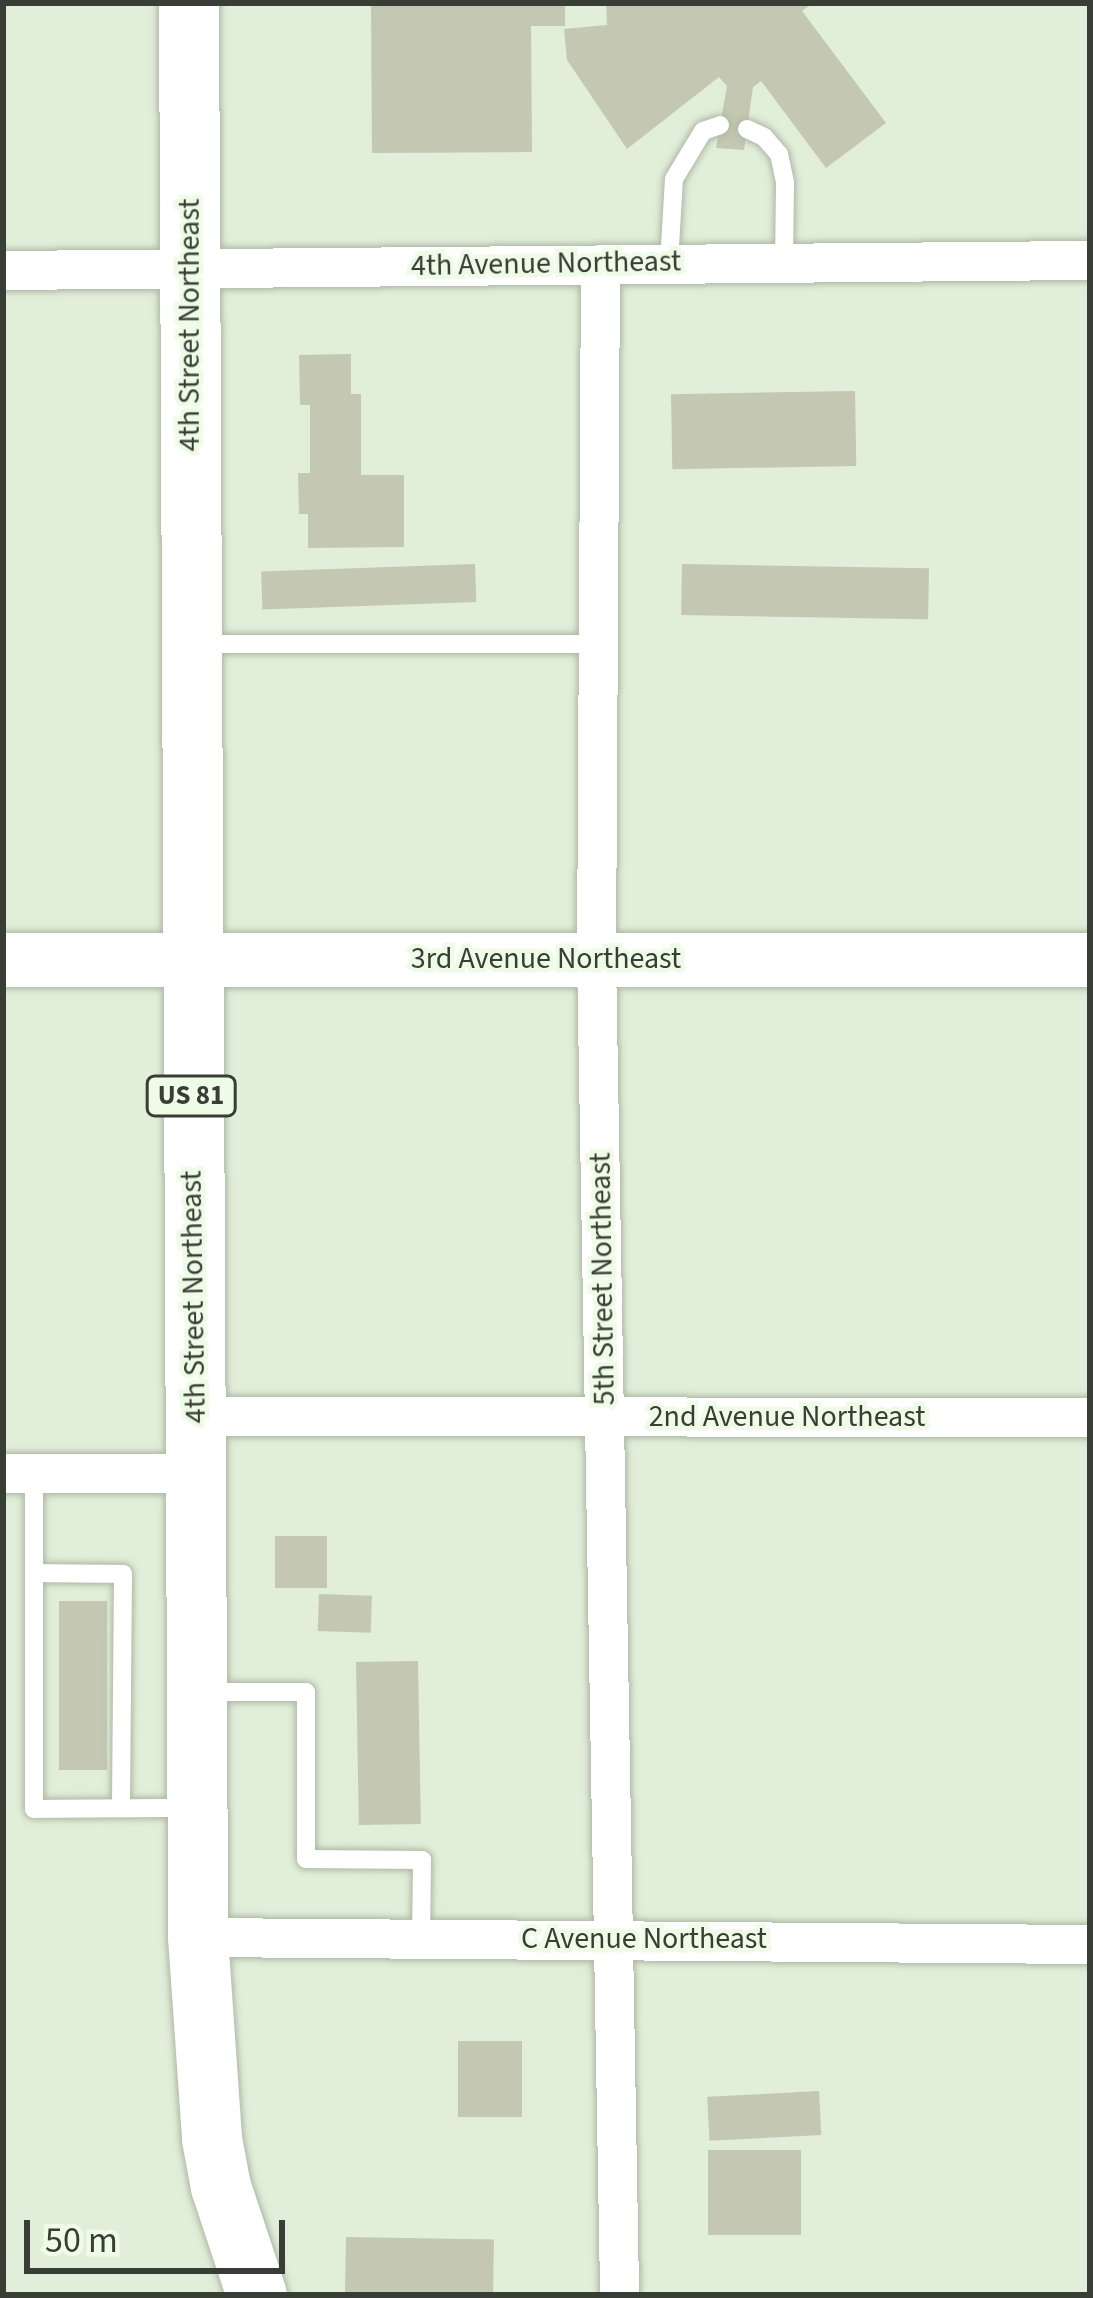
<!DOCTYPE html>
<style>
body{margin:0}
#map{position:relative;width:1093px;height:2298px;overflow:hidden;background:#e1eed9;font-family:"Source Sans 3",sans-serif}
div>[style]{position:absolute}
.building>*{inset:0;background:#c4c7b1;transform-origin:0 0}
.roads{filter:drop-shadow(0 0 3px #adb9a5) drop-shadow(0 0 3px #adb9a5)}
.lane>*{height:18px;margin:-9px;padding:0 9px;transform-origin:9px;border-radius:9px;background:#fff}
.street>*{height:39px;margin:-19.5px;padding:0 19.5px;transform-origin:19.5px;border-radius:19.5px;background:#fff}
.secondary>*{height:54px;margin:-27px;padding:0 27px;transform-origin:27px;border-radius:27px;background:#fff}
.primary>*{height:60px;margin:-30px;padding:0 30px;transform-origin:30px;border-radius:30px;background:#fff}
span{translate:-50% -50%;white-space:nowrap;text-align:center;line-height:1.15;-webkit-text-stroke:9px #eefbe6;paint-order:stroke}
.shield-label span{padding:3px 9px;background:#eefbe6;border:3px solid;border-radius:9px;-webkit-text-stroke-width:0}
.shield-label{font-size:27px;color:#383d35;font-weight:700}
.street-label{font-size:30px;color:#383d35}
.frame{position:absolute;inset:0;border:6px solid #383d35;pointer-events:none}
.scale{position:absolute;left:24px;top:2220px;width:261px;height:54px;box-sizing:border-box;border:6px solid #383d35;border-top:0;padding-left:15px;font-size:36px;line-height:42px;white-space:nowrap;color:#383d35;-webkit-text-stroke:9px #eefbe6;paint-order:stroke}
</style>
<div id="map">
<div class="building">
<i style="clip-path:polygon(371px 3px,565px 3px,565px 26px,531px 26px,532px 152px,372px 153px)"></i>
<i style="clip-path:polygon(606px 3px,813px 3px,802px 11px,886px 123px,826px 168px,761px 81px,753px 87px,744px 150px,716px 148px,727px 86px,719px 77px,627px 149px,567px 60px,564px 29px,607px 25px)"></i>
<i style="clip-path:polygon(351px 354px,351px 394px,361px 394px,361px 475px,404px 475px,404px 547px,308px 548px,308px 514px,299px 514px,298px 473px,310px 473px,310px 405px,300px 405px,299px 355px)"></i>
<i style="left:855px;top:391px;width:75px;height:184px;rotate:89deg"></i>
<i style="left:475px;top:564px;width:38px;height:214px;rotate:88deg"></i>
<i style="left:682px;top:564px;width:247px;height:51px;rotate:1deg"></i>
<i style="left:275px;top:1536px;width:52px;height:52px"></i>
<i style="left:319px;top:1594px;width:53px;height:37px;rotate:2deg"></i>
<i style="left:107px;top:1601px;width:169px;height:48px;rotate:90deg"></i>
<i style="left:418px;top:1661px;width:163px;height:62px;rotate:89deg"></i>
<i style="left:458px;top:2041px;width:64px;height:76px"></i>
<i style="left:819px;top:2091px;width:44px;height:112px;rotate:87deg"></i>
<i style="left:801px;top:2150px;width:85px;height:93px;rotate:90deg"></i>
<i style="left:346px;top:2237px;width:148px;height:55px;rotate:1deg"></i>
</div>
<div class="roads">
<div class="lane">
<i style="left:747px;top:129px;width:19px;rotate:25deg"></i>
<i style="left:764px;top:137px;width:23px;rotate:49deg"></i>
<i style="left:779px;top:154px;width:30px;rotate:78deg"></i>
<i style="left:785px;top:183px;width:79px;rotate:90.7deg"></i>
<i style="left:669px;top:263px;width:84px;rotate:-86.6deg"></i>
<i style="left:674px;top:179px;width:56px;rotate:-58.9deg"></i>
<i style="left:703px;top:131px;width:18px;rotate:-19deg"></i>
<i style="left:201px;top:644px;width:397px"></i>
<i style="left:34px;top:1473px;width:336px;rotate:90deg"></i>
<i style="left:34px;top:1809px;width:158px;rotate:-0.4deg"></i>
<i style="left:34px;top:1573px;width:89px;rotate:0.6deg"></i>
<i style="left:123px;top:1574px;width:234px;rotate:90.5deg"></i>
<i style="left:208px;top:1692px;width:98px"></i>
<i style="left:306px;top:1692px;width:167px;rotate:90deg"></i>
<i style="left:306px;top:1859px;width:116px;rotate:0.5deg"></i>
<i style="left:422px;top:1860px;width:78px;rotate:90.7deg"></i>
</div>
<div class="street">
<i style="left:600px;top:264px;width:694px;rotate:90.33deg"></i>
<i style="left:596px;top:958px;width:1337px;rotate:89.01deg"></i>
<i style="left:3px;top:270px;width:1087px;rotate:-0.53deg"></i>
<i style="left:195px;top:1416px;width:895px;rotate:0.06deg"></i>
<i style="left:3px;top:1473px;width:193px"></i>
<i style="left:198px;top:1937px;width:892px;rotate:0.45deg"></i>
</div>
<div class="secondary">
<i style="left:3px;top:960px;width:1087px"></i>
</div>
<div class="primary">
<i style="left:189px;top:3px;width:1934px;rotate:89.73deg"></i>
<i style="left:198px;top:1937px;width:202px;rotate:86deg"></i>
<i style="left:212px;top:2139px;width:49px;rotate:79.4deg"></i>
<i style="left:221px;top:2187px;width:114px;rotate:71.6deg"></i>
</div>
</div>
<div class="shield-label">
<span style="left:191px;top:1096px">US 81</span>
</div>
<div class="street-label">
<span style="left:546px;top:264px;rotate:-1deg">4th Avenue Northeast</span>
<span style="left:190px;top:325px;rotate:-90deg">4th Street Northeast</span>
<span style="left:546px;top:959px">3rd Avenue Northeast</span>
<span style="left:603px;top:1279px;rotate:-91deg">5th Street Northeast</span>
<span style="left:194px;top:1297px;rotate:-91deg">4th Street Northeast</span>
<span style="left:787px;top:1417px">2nd Avenue Northeast</span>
<span style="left:644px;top:1939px">C Avenue Northeast</span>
</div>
<div class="frame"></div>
<div class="scale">50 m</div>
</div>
